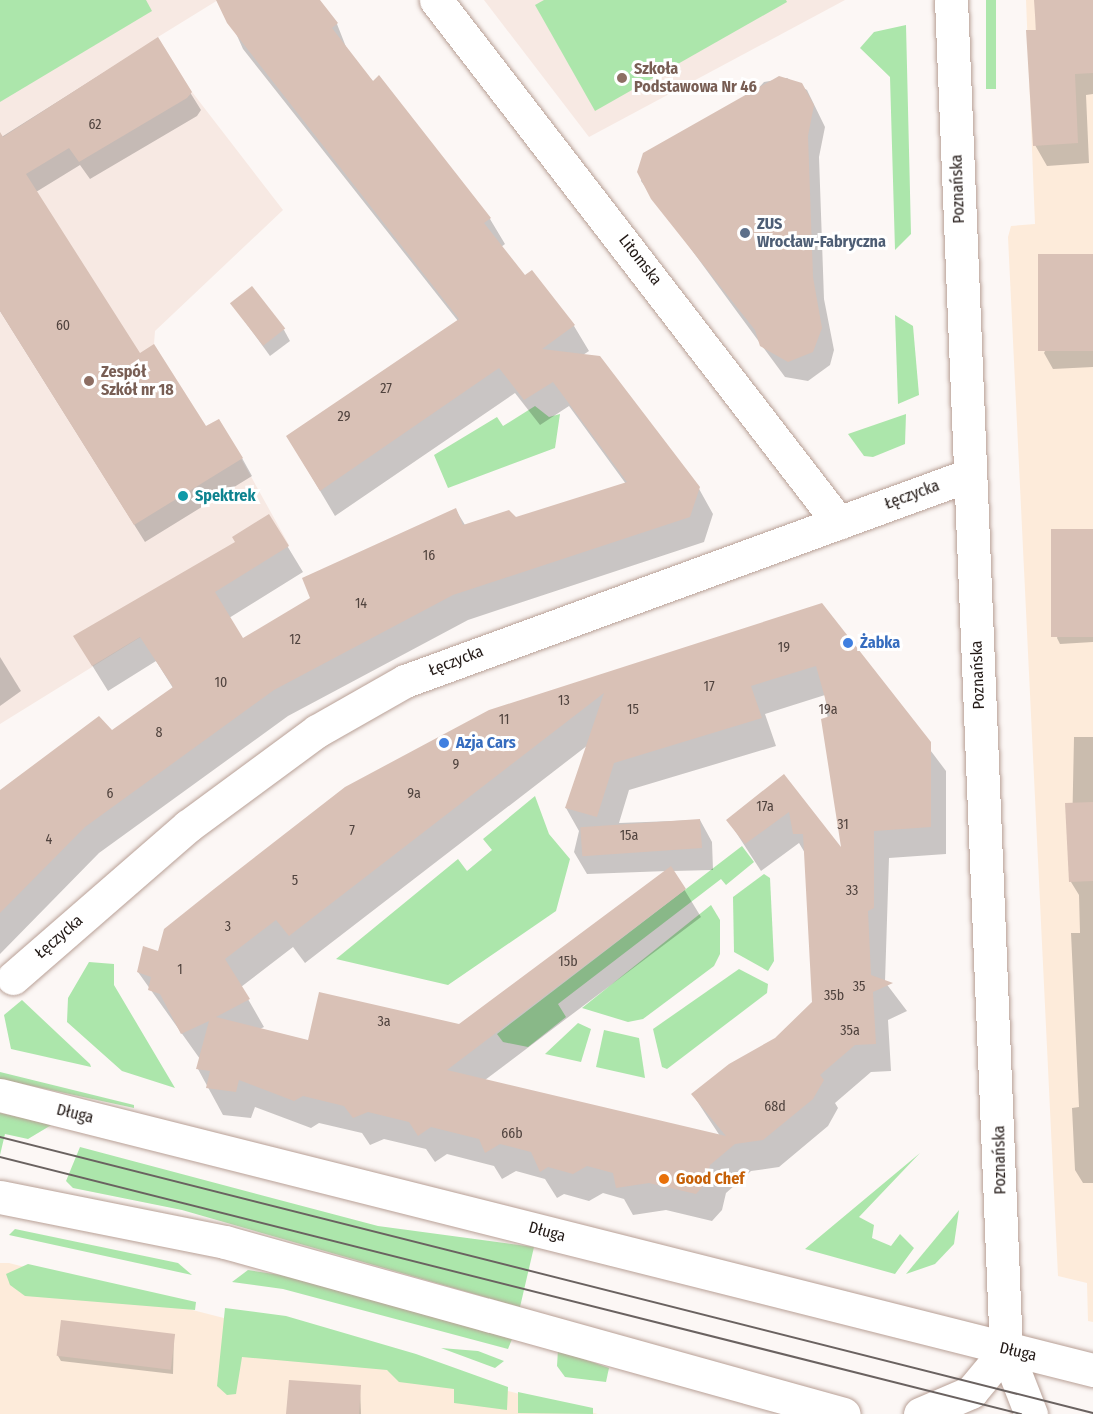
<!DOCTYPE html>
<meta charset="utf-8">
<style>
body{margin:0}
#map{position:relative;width:1093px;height:1414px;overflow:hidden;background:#fcf7f5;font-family:"Fira Sans Condensed",sans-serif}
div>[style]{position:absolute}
.commercial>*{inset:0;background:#fdebda}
.built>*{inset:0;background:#f7e9e3}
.green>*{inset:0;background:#ace6ab;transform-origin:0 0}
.shadow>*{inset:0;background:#0003}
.building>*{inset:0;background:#d9c1b6;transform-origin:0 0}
.roads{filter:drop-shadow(0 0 2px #b8a096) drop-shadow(0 0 2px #b8a096)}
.minor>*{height:33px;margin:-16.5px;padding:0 16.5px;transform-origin:16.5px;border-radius:16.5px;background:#fff}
.tram>*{height:1.5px;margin:-0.75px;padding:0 0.75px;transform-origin:0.75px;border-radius:0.75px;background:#6a6260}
.dots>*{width:16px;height:16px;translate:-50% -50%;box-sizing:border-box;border:3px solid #fff;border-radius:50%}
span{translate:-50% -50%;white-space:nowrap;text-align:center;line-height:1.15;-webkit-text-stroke:6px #fff;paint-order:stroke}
.number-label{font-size:14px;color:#50433e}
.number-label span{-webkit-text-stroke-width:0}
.education-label{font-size:16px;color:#785e54;font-weight:700}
.left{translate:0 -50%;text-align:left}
.street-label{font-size:16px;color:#221916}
.service-label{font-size:16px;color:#4e5e75;font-weight:700}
.culture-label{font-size:16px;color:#0d838f;font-weight:700}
.shop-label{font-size:16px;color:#366cbe;font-weight:700}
.food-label{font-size:16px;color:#c56008;font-weight:700}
</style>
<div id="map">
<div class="commercial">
<i style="clip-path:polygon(1026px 0,1093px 0,1093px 1322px,1088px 1321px,1087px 1283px,1058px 1276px,1008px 237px,1011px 226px,1035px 224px)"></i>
<i style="clip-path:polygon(0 1263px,9px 1263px,598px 1414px,0 1414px)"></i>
</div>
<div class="built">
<i style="clip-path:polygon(0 0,218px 0,158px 37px,192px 92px,283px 210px,155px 331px,154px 344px,206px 426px,219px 419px,289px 545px,0 724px)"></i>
<i style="clip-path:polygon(484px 0,845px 0,589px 137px)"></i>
</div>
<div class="green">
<i style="clip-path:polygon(0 0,146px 0,152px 11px,0 102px)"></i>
<i style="clip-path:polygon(544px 0,786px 0,787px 2px,595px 111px,535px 5px)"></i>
<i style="left:986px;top:0;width:10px;height:89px"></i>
<i style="clip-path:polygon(906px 25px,911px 234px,895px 250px,890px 77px,860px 48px,874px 32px)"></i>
<i style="clip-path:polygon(895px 315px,913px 326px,919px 395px,898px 404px)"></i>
<i style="clip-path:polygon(535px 406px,549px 417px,560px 414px,555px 448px,448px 488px,434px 455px,497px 417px,503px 426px)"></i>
<i style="clip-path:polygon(906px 414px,905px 444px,873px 457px,864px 456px,848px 434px)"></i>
<i style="clip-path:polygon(535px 796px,549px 834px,570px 859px,556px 911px,448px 985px,336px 959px,458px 859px,467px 871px,492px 850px,483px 839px)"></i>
<i style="clip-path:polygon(742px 846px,754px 862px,726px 885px,721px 879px,558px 1004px,566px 1017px,528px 1047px,503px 1042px,497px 1034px)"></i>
<i style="clip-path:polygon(764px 874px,770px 878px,774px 961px,768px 971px,734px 952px,733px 897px)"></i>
<i style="clip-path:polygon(711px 905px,720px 920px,720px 954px,714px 966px,643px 1019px,628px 1022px,582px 1008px)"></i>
<i style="clip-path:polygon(89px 962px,114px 964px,114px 985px,175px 1088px,122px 1071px,67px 1022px,68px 998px)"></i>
<i style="clip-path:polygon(739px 969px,768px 984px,767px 993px,667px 1069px,662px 1067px,653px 1029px)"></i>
<i style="clip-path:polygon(22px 1000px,90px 1064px,91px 1067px,11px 1049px,4px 1015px)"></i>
<i style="clip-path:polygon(578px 1023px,591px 1029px,581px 1062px,545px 1054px)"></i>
<i style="clip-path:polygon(604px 1030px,639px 1038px,645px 1078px,596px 1067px)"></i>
<i style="clip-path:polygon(0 1072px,134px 1105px,134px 1108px,0 1079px)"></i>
<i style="clip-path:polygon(0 1113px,53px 1124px,28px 1139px,5px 1134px,0 1155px)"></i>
<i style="clip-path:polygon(80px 1147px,378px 1226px,534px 1247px,520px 1307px,182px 1210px,73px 1188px,66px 1181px)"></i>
<i style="clip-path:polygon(920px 1153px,859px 1217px,874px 1225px,872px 1238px,891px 1246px,900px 1234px,914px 1248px,895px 1274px,805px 1249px)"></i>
<i style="clip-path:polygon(959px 1210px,954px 1244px,935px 1264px,906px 1274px)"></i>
<i style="clip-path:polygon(15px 1229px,178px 1263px,192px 1275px,9px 1235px)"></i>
<i style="clip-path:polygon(28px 1264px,196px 1302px,195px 1310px,25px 1296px,10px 1285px,6px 1274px)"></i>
<i style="clip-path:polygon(248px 1270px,287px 1276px,512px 1339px,508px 1349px,283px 1289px,232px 1282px)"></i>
<i style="clip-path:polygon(225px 1308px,286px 1316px,416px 1354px,508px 1387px,507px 1410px,454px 1403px,454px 1389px,399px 1382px,387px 1370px,242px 1357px,236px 1394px,227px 1395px,217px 1386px)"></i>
<i style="clip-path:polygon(441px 1348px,478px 1351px,504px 1361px,495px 1368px)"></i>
<i style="clip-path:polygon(558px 1350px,609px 1368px,606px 1382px,565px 1377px,557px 1366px)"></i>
<i style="clip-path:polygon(518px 1392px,593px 1408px,593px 1414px,518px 1413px)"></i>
</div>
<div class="shadow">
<i style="clip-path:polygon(221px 0,318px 0,337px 24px,348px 52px,490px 219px,505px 244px,501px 247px,525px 277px,532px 272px,574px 326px,589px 351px,583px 355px,698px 487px,713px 514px,704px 542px,468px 620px,288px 716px,99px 853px,0 954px,0 792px,111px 732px,173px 688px,156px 661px,108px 691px,90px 662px,269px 516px,303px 572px,229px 618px,243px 640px,456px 510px,465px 525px,515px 519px,626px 484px,569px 406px,540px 425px,515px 393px,335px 516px,288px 437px,458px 321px,243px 49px)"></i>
<i style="clip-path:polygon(1036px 0,1093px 0,1093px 94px,1086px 95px,1089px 163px,1047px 166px,1035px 145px)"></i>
<i style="clip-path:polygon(157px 39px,201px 110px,197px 116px,90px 179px,80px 165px,36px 192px,140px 355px,206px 429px,242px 458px,252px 476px,145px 542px,0 311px,0 138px)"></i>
<i style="clip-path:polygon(787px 78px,807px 90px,825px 127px,819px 157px,824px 299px,834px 350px,830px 365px,808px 381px,785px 377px,641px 181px,644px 154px,753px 94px,764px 82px)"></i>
<i style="clip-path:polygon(1093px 255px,1093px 367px,1053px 369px,1044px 353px)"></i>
<i style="clip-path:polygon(232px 304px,284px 330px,290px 341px,270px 356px)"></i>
<i style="clip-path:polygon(1093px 531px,1093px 642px,1060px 644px,1057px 638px)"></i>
<i style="clip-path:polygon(evenodd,821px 605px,946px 771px,946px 854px,889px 858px,885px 982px,907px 1011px,888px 1020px,891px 1071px,871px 1072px,835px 1103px,838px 1108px,828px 1126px,779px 1167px,751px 1171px,726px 1193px,722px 1210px,712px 1221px,666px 1210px,633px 1215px,624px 1199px,603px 1193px,589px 1201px,564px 1194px,557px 1198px,545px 1179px,516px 1171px,502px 1179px,494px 1166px,447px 1154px,435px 1162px,426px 1149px,384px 1139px,370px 1145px,362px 1133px,319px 1123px,311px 1128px,255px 1107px,251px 1118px,223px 1115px,198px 1069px,200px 1059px,138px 972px,346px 788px,821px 605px,825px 695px,843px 852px,783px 776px,728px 820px,761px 871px,799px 843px,805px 853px,814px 1003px,776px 1039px,693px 1095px,720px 1136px,485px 1080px,701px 917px,673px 871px,713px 870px,712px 842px,700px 820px,619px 823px,629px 790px,776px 746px,765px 714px,825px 695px,821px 605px,588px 745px,566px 808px,579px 831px,574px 852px,587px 874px,667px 871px,460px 1026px,309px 1041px,260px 1029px,264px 1027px,241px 987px,293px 947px,305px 963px,588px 745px)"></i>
<i style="clip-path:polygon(0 657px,21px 691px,0 706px)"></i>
<i style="clip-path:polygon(1074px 737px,1093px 737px,1093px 1183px,1083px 1183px,1075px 1170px,1072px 1108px,1079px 1107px,1071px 933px,1080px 933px,1079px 895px,1071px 882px)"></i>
<i style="clip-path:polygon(174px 1335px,173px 1374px,61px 1361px,58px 1356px)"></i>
<i style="clip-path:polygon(360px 1387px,361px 1414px,288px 1414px)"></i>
</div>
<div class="building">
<i style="clip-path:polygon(216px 0,320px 0,338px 23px,332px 28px,373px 81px,379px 75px,491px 218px,484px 223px,525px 275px,532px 270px,575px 325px,542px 349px,600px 356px,700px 487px,690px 517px,453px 595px,274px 690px,85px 827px,0 913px,0 790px,99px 716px,112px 730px,173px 687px,140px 637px,92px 666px,73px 636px,235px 542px,232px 537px,269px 514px,289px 546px,215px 592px,243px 638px,310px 598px,302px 578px,456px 508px,463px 525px,509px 510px,516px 517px,627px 482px,553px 382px,524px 400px,499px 368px,320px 491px,286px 436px,459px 319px,227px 23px)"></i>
<i style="clip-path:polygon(1034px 0,1093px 0,1093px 73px,1075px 74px,1078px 143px,1033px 146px,1026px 30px,1036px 30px)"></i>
<i style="clip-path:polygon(158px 37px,192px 92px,187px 98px,79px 162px,69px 148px,26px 174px,140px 353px,154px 344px,206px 426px,219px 419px,243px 458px,134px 525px,0 311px,0 132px,3px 137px)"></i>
<i style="clip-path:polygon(779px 76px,802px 83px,814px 105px,808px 136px,813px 277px,822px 328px,813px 352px,788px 362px,760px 346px,755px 330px,651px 199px,637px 172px,643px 153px)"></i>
<i style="left:1093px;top:254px;width:97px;height:55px;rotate:90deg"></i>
<i style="left:252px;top:286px;width:54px;height:28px;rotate:52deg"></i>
<i style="left:1093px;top:529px;width:108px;height:42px;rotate:90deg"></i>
<i style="clip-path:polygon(evenodd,822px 603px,931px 742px,931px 827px,874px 831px,874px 908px,868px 911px,871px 975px,893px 983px,873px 992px,876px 1044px,855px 1045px,820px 1075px,824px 1080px,813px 1099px,763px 1140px,735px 1144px,710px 1165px,707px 1182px,696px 1194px,649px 1183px,616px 1188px,613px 1173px,587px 1166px,573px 1174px,548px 1167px,540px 1172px,531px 1152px,500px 1144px,485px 1153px,479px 1139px,431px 1127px,418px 1136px,409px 1122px,368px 1112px,353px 1118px,344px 1106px,303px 1096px,294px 1101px,239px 1080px,236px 1092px,206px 1088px,210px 1071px,196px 1069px,209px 1021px,181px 1034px,160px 994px,148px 990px,151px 977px,137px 972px,143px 946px,158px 951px,164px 929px,214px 889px,345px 787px,489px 710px,822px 603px,816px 666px,830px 716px,821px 719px,841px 847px,784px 774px,726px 820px,745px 844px,789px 812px,793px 834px,803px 834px,812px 1002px,775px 1038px,729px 1064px,691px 1094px,726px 1136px,447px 1070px,686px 889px,671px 866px,459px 1024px,319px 992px,308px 1040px,216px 1017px,250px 999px,225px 959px,276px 920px,289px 936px,604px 693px,565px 808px,597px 817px,614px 763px,762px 718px,751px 686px,816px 666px)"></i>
<i style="clip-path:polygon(1093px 802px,1093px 881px,1069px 882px,1065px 803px)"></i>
<i style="left:700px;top:819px;width:29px;height:120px;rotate:86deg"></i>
<i style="left:61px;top:1320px;width:115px;height:36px;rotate:7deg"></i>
<i style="clip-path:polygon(289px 1380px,361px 1385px,359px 1414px,286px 1414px)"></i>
</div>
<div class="roads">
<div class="minor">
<i style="left:436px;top:0;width:660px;rotate:52.38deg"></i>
<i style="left:951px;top:0;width:1351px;rotate:87.67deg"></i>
<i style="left:1006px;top:1350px;width:69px;rotate:68.7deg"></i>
<i style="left:13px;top:978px;width:232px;rotate:-41deg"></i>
<i style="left:188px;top:826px;width:160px;rotate:-36.4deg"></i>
<i style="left:317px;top:731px;width:101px;rotate:-29.6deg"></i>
<i style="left:405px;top:681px;width:600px;rotate:-20.06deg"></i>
<i style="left:0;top:1095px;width:1127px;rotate:14.12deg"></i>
<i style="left:0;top:1197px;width:229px;rotate:11.3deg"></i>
<i style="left:225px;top:1242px;width:642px;rotate:15.53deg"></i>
<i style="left:920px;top:1414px;width:56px;rotate:-23.3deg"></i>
<i style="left:971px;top:1392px;width:55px;rotate:-50.2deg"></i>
</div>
</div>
<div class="tram">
<i style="left:0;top:1137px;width:1127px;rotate:14.17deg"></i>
<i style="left:0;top:1157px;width:1053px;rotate:14.13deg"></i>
</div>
<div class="dots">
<i style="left:622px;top:78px;background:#8d6e63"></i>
<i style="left:745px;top:233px;background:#5c6f8a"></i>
<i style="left:89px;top:381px;background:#8d6e63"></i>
<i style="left:183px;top:496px;background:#0f9aa8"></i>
<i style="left:848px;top:643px;background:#3f7fe0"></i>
<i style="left:444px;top:743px;background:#3f7fe0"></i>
<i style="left:664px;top:1179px;background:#e8710a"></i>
</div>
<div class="number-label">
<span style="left:95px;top:125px">62</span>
<span style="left:63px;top:326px">60</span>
<span style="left:386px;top:389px">27</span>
<span style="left:344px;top:417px">29</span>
<span style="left:429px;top:556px">16</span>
<span style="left:361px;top:604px">14</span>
<span style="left:295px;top:640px">12</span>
<span style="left:784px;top:648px">19</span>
<span style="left:221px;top:683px">10</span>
<span style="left:709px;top:687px">17</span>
<span style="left:564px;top:701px">13</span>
<span style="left:633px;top:710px">15</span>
<span style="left:828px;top:710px">19a</span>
<span style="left:504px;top:720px">11</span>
<span style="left:159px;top:733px">8</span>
<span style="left:456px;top:765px">9</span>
<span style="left:110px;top:794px">6</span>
<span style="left:414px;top:794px">9a</span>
<span style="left:765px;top:807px">17a</span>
<span style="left:843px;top:825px">31</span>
<span style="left:352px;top:831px">7</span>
<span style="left:629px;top:836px">15a</span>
<span style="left:49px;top:840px">4</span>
<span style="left:295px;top:881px">5</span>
<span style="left:852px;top:891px">33</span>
<span style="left:228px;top:927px">3</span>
<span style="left:568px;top:962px">15b</span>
<span style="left:180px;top:970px">1</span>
<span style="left:859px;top:987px">35</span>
<span style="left:834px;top:996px">35b</span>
<span style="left:384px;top:1022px">3a</span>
<span style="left:850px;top:1031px">35a</span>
<span style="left:775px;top:1107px">68d</span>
<span style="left:512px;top:1134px">66b</span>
</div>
<div class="education-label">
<span class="left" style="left:634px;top:78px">Szkoła<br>Podstawowa Nr 46</span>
<span class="left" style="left:101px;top:381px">Zespół<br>Szkół nr 18</span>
</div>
<div class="street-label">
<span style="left:958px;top:189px;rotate:-92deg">Poznańska</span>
<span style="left:640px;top:260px;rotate:52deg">Litomska</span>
<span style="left:912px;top:495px;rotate:-20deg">Łęczycka</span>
<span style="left:456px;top:661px;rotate:-21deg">Łęczycka</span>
<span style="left:978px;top:675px;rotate:-92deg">Poznańska</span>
<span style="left:59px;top:937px;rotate:-41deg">Łęczycka</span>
<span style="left:75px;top:1114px;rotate:14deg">Długa</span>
<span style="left:1000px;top:1160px;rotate:-91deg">Poznańska</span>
<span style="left:547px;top:1232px;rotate:15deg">Długa</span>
<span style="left:1018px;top:1352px;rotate:13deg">Długa</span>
</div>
<div class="service-label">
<span class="left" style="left:757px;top:233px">ZUS<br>Wrocław-Fabryczna</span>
</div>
<div class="culture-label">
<span class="left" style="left:195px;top:496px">Spektrek</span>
</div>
<div class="shop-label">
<span class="left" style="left:860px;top:643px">Żabka</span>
<span class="left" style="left:456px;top:743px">Azja Cars</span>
</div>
<div class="food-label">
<span class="left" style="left:676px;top:1179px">Good Chef</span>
</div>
</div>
